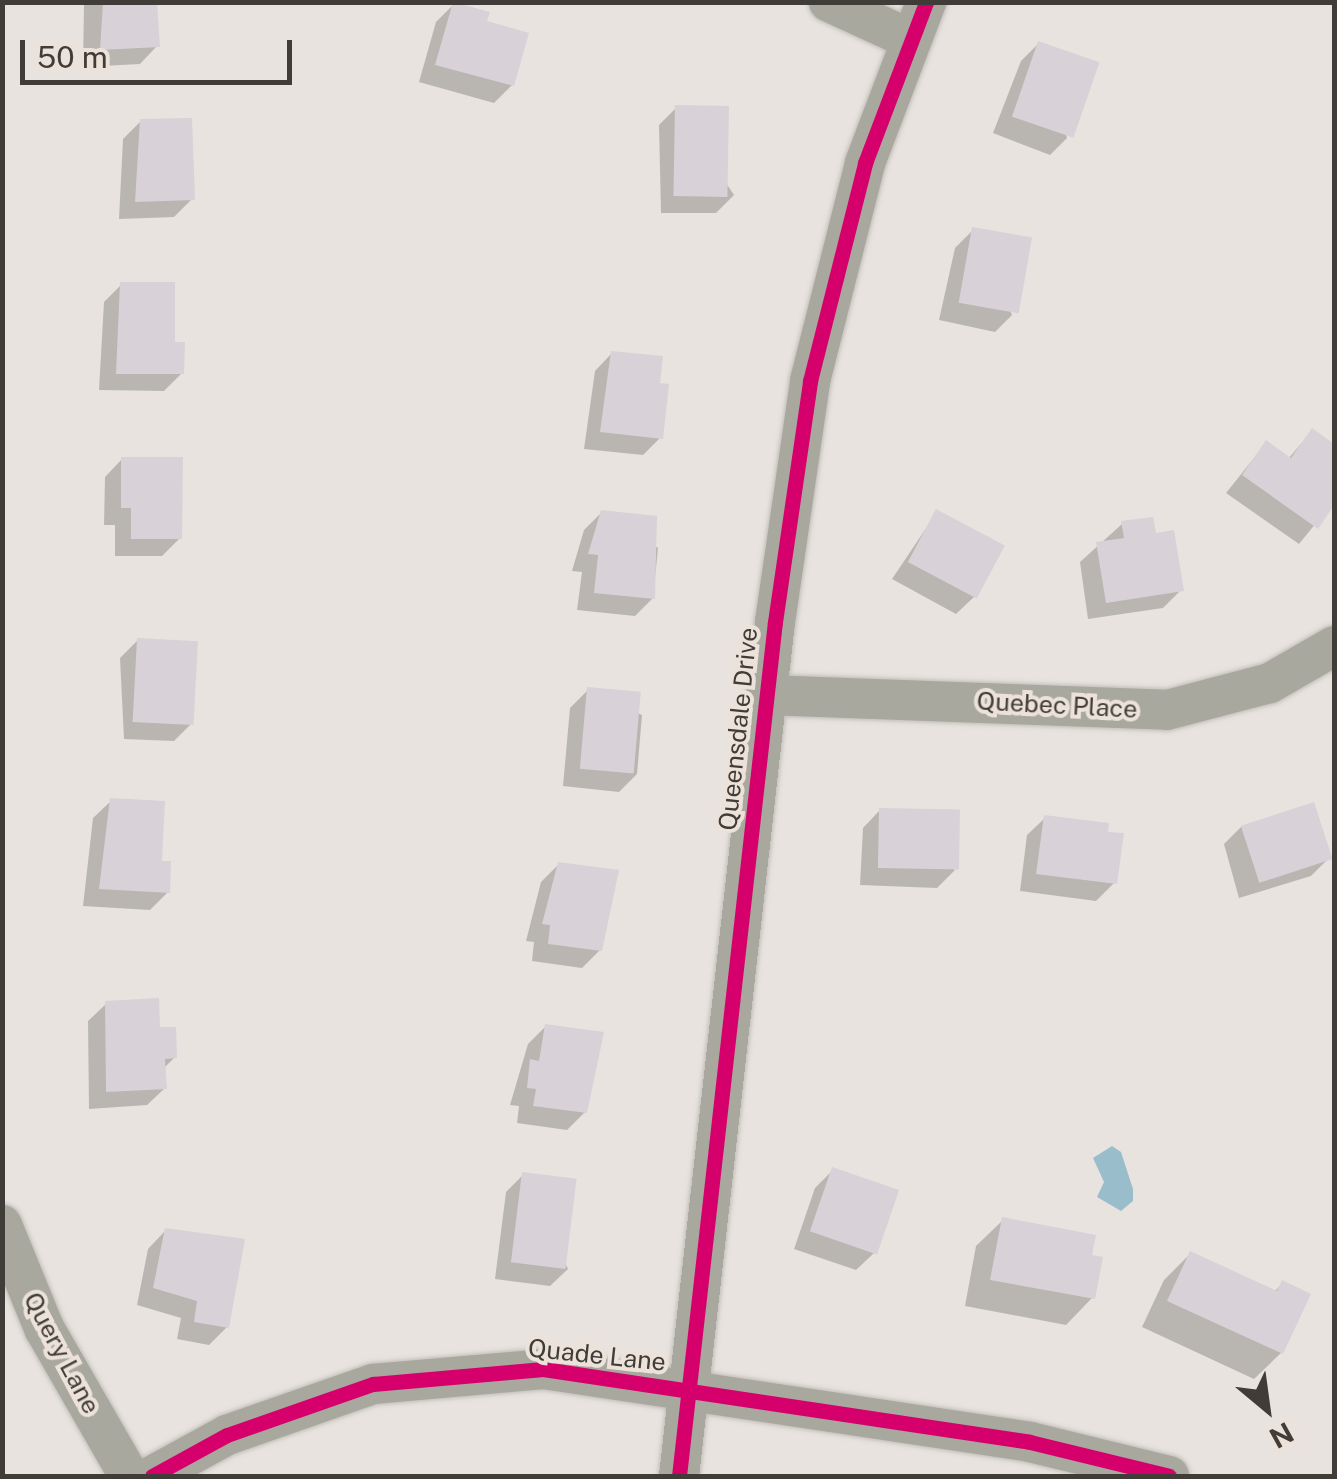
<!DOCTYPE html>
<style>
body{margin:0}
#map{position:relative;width:1337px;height:1479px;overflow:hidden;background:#e8e3de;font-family:"Public Sans",sans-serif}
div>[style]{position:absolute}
.water>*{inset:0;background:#9abdcb}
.shadow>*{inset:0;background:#0003}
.building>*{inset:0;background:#d8d1d7;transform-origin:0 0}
.roads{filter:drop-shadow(0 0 2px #c2beba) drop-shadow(0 0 2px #c2beba)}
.minor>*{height:40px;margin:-20px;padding:0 20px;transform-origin:20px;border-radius:20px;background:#a8a89e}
.cycleway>*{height:15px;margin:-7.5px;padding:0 7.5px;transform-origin:7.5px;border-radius:7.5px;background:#d6006c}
span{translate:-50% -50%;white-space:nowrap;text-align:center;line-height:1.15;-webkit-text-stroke:8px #ece2da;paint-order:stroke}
.street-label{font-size:25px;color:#403c38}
.frame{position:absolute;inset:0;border:5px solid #403c38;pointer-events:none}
.north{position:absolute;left:1217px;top:1359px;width:100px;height:100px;-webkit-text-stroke:8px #ece2da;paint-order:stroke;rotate:151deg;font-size:28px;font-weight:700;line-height:40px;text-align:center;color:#403c38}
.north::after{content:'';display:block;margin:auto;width:35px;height:45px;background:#403c38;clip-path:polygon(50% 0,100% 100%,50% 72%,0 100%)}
.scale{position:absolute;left:20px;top:40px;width:272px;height:45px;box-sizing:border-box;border:5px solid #403c38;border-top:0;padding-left:12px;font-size:30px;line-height:35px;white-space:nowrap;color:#403c38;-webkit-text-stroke:8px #ece2da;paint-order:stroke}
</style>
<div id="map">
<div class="water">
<i style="clip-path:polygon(1112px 1146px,1121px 1152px,1133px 1189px,1133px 1201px,1121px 1211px,1097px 1197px,1104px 1182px,1093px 1158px)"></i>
</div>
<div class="shadow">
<i style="clip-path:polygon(84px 2px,155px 2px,157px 46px,140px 64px,83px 67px)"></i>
<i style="clip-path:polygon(454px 4px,484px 23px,512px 85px,494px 103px,419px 82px,436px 22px)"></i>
<i style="clip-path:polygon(1039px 43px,1067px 138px,1050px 155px,993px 133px,1021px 61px)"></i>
<i style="clip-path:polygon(676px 108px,734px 195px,716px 213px,661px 213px,659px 125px)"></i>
<i style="clip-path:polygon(141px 121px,192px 199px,174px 217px,119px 219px,123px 139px)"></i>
<i style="clip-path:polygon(973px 230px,1012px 315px,995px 332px,939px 320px,955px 248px)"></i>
<i style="clip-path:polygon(122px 284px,172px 345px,182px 373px,164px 391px,99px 390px,104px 302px)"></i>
<i style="clip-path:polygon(612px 353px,657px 386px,660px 438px,643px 455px,584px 449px,595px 371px)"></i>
<i style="clip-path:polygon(1312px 431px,1334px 447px,1334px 501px,1299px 544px,1226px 493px,1266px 443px,1288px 459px)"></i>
<i style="clip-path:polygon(122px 459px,180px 538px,162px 556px,115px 556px,115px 525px,104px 525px,105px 477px)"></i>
<i style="clip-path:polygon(602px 512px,658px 548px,653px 598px,635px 616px,577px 610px,582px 572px,572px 571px,584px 530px)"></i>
<i style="clip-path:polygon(937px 512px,974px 597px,956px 614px,892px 579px)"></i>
<i style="clip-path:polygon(1122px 524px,1154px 536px,1181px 590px,1163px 608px,1088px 619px,1080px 562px)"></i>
<i style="clip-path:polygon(138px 640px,192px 723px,174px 741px,124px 739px,120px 658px)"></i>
<i style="clip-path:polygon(588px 690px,642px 715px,637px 774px,619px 792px,563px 786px,570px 708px)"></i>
<i style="clip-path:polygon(111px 801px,159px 863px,168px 892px,150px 910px,83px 906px,93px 818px)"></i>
<i style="clip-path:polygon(880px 810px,955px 870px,937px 888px,860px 885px,863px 828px)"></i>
<i style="clip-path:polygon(1045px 818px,1114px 883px,1096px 901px,1020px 891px,1027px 835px)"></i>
<i style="clip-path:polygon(1241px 827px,1329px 858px,1311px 876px,1239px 898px,1224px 844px)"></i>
<i style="clip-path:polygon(559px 864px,600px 950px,582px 968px,532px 961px,534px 942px,526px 941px,541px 882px)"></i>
<i style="clip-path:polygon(106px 1004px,158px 1030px,175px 1057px,163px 1069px,165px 1088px,147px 1105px,89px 1109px,88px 1021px)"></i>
<i style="clip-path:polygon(546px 1026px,585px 1112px,567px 1130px,517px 1123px,519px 1106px,510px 1105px,528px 1044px)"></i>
<i style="clip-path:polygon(833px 1170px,874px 1253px,856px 1270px,794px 1249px,815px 1188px)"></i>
<i style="clip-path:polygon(523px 1175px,568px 1269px,550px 1286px,495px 1279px,506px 1192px)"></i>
<i style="clip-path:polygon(1003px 1220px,1090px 1257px,1092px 1298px,1066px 1325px,965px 1306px,976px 1246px)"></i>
<i style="clip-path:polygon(165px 1231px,227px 1327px,209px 1345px,177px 1339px,181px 1318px,137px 1305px,148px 1249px)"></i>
<i style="clip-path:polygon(1190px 1254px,1274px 1292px,1282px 1284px,1281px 1353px,1254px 1379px,1142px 1327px,1164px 1280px)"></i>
</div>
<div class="building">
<i style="clip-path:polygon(103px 2px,157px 2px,160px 47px,100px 50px)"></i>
<i style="clip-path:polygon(453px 2px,490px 12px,487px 21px,529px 33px,514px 86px,435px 65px)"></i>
<i style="left:1038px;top:41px;width:65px;height:80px;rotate:19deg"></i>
<i style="left:675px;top:105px;width:54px;height:91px;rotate:1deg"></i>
<i style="clip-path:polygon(192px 118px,195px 200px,135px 202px,140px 119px)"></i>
<i style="left:972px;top:227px;width:61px;height:77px;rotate:10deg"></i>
<i style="clip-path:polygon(120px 282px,175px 282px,175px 342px,185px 342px,184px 374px,116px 374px)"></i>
<i style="clip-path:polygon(611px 351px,663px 356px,660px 383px,669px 384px,663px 439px,600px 432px)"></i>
<i style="clip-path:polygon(1312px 428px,1334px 444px,1334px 505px,1318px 529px,1242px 475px,1266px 440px,1291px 458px)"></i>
<i style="clip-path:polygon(121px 457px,183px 457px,182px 539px,131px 539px,131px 508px,121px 508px)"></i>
<i style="left:936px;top:509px;width:78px;height:60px;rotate:28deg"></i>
<i style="clip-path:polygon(601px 510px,657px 516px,655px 599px,594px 593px,598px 555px,588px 554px)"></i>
<i style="clip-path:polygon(1153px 517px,1156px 533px,1174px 530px,1184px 591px,1106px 603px,1096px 542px,1124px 538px,1121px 521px)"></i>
<i style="left:137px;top:638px;width:61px;height:84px;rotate:3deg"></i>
<i style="left:587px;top:687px;width:54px;height:82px;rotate:5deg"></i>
<i style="clip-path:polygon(110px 798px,165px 801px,162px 861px,171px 861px,170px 893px,99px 889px)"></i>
<i style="left:1314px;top:802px;width:60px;height:77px;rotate:72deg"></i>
<i style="left:879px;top:808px;width:81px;height:60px;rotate:1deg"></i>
<i style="clip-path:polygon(1044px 815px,1109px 823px,1108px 832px,1124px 833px,1117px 884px,1036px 874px)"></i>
<i style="clip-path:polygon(558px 862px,619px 870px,602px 951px,548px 944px,550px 925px,542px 924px)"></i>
<i style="clip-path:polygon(159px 998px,160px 1027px,176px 1027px,177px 1058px,165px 1059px,167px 1089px,106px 1092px,105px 1001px)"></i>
<i style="clip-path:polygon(545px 1024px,604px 1032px,587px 1113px,533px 1106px,536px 1089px,527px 1088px,530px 1059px,539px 1061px)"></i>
<i style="left:832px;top:1167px;width:71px;height:68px;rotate:19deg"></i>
<i style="left:522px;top:1172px;width:55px;height:91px;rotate:7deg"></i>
<i style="clip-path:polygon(1002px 1217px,1096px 1235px,1092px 1255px,1103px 1257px,1095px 1299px,990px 1280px)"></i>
<i style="clip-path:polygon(165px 1228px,245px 1239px,229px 1328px,194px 1322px,197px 1301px,153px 1288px)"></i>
<i style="clip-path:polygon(1190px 1251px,1277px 1291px,1282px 1280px,1311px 1294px,1283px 1354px,1167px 1301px)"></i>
</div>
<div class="roads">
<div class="minor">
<i style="left:829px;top:2px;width:89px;rotate:24.6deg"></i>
<i style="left:766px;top:695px;width:401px;rotate:2.1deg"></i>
<i style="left:1167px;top:710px;width:106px;rotate:-14.7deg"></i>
<i style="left:1270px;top:683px;width:74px;rotate:-30deg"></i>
<i style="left:2px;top:1225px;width:111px;rotate:67.8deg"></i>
<i style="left:44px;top:1328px;width:171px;rotate:60.1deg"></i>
<i style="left:152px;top:1476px;width:85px;rotate:-28.7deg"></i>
<i style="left:227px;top:1435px;width:155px;rotate:-19.3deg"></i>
<i style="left:373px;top:1384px;width:171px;rotate:-5deg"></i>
<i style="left:543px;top:1369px;width:492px;rotate:8.5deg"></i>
<i style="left:1030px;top:1442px;width:143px;rotate:13.7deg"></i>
<i style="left:679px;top:1476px;width:859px;rotate:-83.59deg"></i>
<i style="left:775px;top:622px;width:244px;rotate:-81.7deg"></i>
<i style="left:810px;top:381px;width:225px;rotate:-75.8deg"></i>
<i style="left:865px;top:163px;width:172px;rotate:-69.2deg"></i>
</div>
</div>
<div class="cycleway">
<i style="left:152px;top:1476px;width:85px;rotate:-28.7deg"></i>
<i style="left:227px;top:1435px;width:155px;rotate:-19.3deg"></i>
<i style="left:373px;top:1384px;width:171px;rotate:-5deg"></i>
<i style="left:543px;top:1369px;width:492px;rotate:8.5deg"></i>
<i style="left:1030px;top:1442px;width:143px;rotate:13.7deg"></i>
<i style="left:679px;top:1476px;width:859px;rotate:-83.59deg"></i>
<i style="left:775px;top:622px;width:244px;rotate:-81.7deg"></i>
<i style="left:810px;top:381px;width:225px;rotate:-75.8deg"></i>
<i style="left:865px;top:163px;width:172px;rotate:-69.2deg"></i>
</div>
<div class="street-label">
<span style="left:1057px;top:705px;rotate:3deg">Quebec Place</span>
<span style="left:738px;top:729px;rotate:-84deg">Queensdale Drive</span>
<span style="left:62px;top:1353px;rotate:62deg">Query Lane</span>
<span style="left:597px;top:1355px;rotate:6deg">Quade Lane</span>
</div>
<div class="frame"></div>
<div class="north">N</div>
<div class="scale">50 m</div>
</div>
